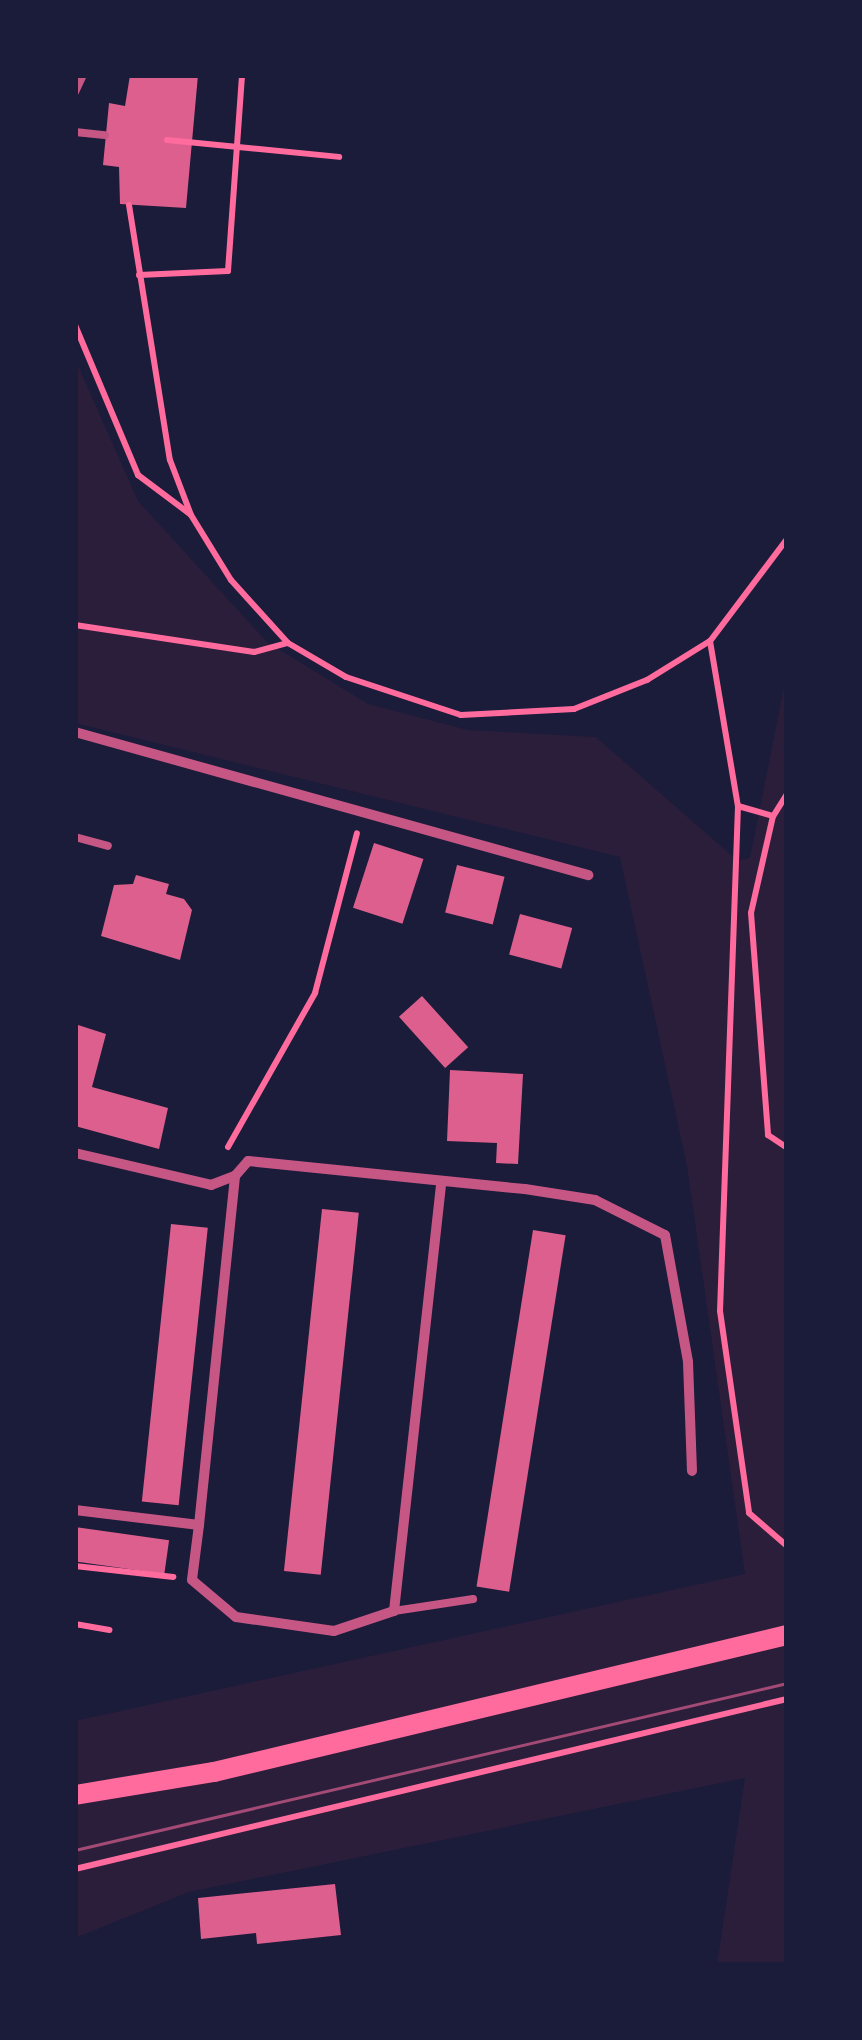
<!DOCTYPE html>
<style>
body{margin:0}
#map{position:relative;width:862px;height:2040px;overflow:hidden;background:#1b1b3a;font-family:Ubuntu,sans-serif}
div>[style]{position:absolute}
.green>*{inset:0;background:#2a1e3b}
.building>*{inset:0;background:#dd5f8e;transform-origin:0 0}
.path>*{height:6px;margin:-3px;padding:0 3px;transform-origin:3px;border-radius:3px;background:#ff6b9d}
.service>*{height:8px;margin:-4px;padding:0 4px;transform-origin:4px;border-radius:4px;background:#c65784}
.minor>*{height:10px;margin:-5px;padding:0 5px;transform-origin:5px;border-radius:5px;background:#c65784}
.secondary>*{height:20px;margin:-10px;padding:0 10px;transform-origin:10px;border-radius:10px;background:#ff6b9d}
.tram>*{height:2.5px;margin:-1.25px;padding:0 1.25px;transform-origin:1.25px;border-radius:1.25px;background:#a44b75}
span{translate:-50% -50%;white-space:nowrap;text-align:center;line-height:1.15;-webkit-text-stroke:8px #1b1b3a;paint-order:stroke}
.frame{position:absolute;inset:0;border:78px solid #1b1b3a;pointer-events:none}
</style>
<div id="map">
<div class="green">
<i style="clip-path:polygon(75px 359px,138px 501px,267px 642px,368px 704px,468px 730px,596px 737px,738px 861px,750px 858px,787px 672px,787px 1965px,717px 1965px,745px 1778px,189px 1892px,75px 1938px,75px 1721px,745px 1574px,687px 1166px,620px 857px,75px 723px)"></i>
</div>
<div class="building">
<i style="clip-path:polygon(130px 75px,198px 75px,186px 208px,120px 204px,119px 167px,103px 165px,109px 103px,125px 106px)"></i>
<i style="left:374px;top:843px;width:52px;height:68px;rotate:18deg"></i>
<i style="left:457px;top:865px;width:49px;height:49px;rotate:14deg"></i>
<i style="clip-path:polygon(136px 875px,169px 884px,166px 894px,184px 899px,192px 910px,180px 960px,101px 936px,114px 885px,133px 884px)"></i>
<i style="left:520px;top:914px;width:54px;height:42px;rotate:15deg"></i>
<i style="left:422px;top:996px;width:69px;height:31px;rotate:48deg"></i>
<i style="clip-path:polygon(75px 1024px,106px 1034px,92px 1087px,168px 1108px,159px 1149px,75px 1126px)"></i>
<i style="clip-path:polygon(450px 1070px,523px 1074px,518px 1164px,496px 1163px,497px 1143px,447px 1141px)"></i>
<i style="left:322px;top:1209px;width:37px;height:364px;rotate:6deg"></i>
<i style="left:171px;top:1224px;width:37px;height:279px;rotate:6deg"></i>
<i style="left:533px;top:1230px;width:33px;height:361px;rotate:9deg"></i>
<i style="left:75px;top:1527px;width:95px;height:34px;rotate:8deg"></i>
<i style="clip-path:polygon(335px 1884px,341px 1935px,257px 1944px,256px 1933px,201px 1939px,198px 1898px)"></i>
</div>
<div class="path">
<i style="left:167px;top:140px;width:173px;rotate:5.6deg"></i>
<i style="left:129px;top:205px;width:258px;rotate:80.9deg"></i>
<i style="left:170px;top:460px;width:59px;rotate:69.1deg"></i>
<i style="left:191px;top:515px;width:76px;rotate:58.4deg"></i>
<i style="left:231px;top:580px;width:85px;rotate:47.9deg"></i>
<i style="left:288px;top:643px;width:67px;rotate:30.4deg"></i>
<i style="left:346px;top:677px;width:121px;rotate:18.3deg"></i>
<i style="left:461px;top:715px;width:113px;rotate:-3deg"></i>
<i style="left:574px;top:709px;width:79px;rotate:-21.7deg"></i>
<i style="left:647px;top:680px;width:74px;rotate:-31.8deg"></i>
<i style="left:139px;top:275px;width:89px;rotate:-2.6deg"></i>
<i style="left:228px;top:271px;width:196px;rotate:-85.9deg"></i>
<i style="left:75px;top:325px;width:163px;rotate:67.2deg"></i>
<i style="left:138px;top:475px;width:65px;rotate:36.9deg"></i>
<i style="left:787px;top:539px;width:128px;rotate:127deg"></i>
<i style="left:710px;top:641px;width:167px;rotate:80.4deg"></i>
<i style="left:738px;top:806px;width:505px;rotate:92.04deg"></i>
<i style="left:720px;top:1311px;width:204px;rotate:81.8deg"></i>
<i style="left:749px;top:1513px;width:50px;rotate:41deg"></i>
<i style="left:75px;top:625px;width:181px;rotate:8.6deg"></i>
<i style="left:254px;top:652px;width:35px;rotate:-15deg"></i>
<i style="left:787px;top:794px;width:26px;rotate:122deg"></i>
<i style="left:773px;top:816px;width:99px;rotate:102.8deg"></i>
<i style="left:751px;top:913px;width:223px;rotate:85.6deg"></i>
<i style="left:768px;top:1135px;width:23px;rotate:34deg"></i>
<i style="left:738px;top:806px;width:36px;rotate:16deg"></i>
<i style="left:228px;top:1147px;width:177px;rotate:-60.5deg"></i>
<i style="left:315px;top:993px;width:165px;rotate:-75.3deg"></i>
<i style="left:75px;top:1566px;width:99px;rotate:6.4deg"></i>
<i style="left:75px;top:1624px;width:35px;rotate:10deg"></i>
<i style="left:75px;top:1869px;width:732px;rotate:-13.43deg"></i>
</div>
<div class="service">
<i style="left:75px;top:92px;width:19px;rotate:-65deg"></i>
<i style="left:75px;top:132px;width:30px;rotate:6deg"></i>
<i style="left:75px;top:837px;width:34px;rotate:15deg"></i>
<i style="left:394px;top:1611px;width:80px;rotate:-8.6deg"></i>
</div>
<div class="minor">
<i style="left:75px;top:732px;width:533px;rotate:15.58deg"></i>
<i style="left:75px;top:1153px;width:140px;rotate:13.2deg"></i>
<i style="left:211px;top:1185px;width:26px;rotate:-21deg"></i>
<i style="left:235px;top:1176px;width:20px;rotate:-49deg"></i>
<i style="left:248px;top:1161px;width:278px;rotate:5.8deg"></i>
<i style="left:525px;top:1189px;width:71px;rotate:8.9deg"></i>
<i style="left:595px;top:1200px;width:78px;rotate:26.6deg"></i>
<i style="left:665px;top:1235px;width:129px;rotate:79.7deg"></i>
<i style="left:688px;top:1362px;width:109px;rotate:87.9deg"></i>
<i style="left:75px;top:1510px;width:125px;rotate:6.9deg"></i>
<i style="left:199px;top:1525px;width:55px;rotate:97.3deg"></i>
<i style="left:192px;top:1580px;width:57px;rotate:40.1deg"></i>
<i style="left:236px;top:1617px;width:99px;rotate:8.1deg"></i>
<i style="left:334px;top:1631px;width:63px;rotate:-18.4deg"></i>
<i style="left:394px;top:1611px;width:431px;rotate:-83.7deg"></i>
<i style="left:199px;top:1525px;width:351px;rotate:-84.1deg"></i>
</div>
<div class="secondary">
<i style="left:75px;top:1795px;width:141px;rotate:-9.4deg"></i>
<i style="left:214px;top:1772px;width:589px;rotate:-13.45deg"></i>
</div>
<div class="tram">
<i style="left:75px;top:1850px;width:731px;rotate:-13.2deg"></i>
</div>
<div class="frame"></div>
</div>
